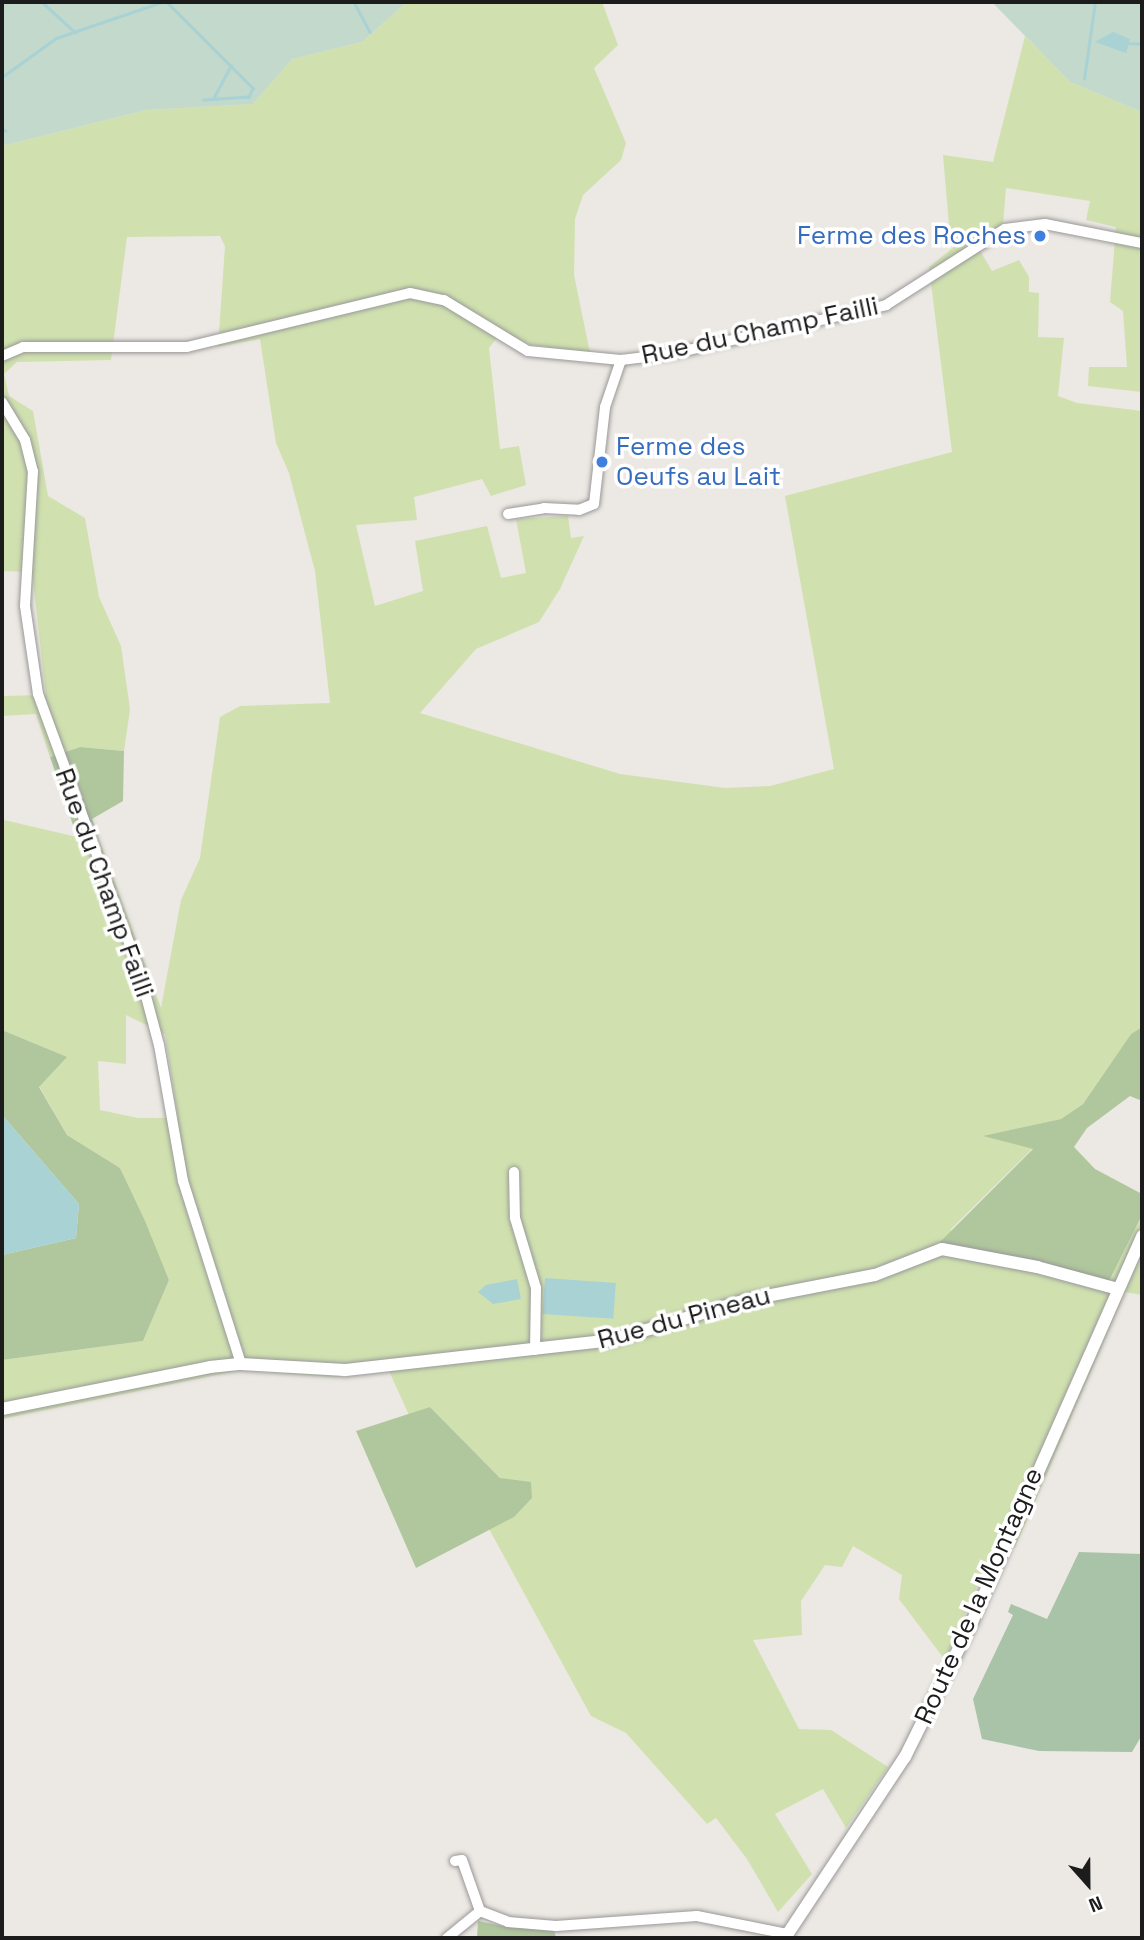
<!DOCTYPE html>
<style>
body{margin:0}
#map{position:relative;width:1144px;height:1940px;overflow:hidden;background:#ece8e3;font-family:"Space Grotesk",sans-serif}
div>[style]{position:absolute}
.grass>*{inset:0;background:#d0e1af}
.forest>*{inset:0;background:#b0c79d}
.wetland>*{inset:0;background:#c2d9cb}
.cemetery>*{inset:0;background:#a8c3a7}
.water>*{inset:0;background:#a9d2d5;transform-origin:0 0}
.stream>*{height:2.5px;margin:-1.25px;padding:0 1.25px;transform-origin:1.25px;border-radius:1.25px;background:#a9d2d5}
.roads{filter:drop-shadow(0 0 2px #999) drop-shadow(0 0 2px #999)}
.minor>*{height:10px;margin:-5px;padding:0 5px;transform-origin:5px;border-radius:5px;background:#fff}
.tertiary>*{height:12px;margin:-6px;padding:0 6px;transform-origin:6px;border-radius:6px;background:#fff}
.dots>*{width:19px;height:19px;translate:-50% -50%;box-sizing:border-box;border:4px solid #fff;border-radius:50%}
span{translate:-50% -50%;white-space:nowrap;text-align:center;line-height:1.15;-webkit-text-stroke:7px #fff;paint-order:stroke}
.shop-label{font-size:26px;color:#366cbe}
.right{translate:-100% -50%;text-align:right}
.left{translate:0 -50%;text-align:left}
.street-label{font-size:26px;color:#1c1c1c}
.frame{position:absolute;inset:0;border:4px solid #1c1c1c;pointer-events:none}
.north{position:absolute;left:1053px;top:1849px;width:70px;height:70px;-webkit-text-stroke:5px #fff;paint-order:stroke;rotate:159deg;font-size:19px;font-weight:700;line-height:28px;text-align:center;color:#1c1c1c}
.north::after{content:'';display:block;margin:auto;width:24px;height:32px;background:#1c1c1c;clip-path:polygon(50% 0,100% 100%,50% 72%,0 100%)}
</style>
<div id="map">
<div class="grass">
<i style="clip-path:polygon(evenodd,407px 2px,602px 2px,618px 45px,594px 68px,626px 143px,621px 160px,583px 195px,575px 219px,574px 275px,590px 353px,532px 345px,501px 332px,489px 348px,500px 449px,519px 446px,526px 485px,491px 496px,482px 479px,414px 497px,417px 520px,356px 525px,375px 606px,423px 591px,415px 541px,487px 526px,501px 578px,526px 573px,516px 519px,568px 516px,571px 538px,584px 536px,560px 589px,539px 622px,476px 649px,420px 713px,620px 774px,725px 788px,770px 786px,834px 769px,785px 496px,952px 452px,929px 267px,955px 246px,950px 236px,943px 155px,993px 162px,1025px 36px,1070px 82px,1142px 112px,1142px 392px,1088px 386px,1089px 367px,1127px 367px,1123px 311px,1110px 302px,1116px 227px,1086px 220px,1090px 201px,1006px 188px,1003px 225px,973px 239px,992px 271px,1019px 260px,1029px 277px,1029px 292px,1039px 293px,1038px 337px,1064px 338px,1058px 396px,1077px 403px,1142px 411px,1142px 1027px,1131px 1034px,1083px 1104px,1061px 1119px,985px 1136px,1033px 1148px,950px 1230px,1108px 1283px,1142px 1215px,1142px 1295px,1125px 1292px,1015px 1548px,994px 1547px,945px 1660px,899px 1599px,902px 1575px,853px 1546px,842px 1567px,825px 1565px,801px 1601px,802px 1635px,753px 1640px,799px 1729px,831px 1730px,888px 1767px,846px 1828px,823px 1789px,775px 1814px,812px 1874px,778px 1912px,747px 1859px,716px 1818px,707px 1824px,626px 1733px,591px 1716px,488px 1527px,514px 1517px,500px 1478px,430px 1407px,409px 1415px,389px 1371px,333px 1377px,241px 1370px,2px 1419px,2px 1360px,143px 1341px,169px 1280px,120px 1168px,67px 1135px,39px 1086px,66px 1057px,2px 1030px,2px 823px,4px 820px,77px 837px,97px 833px,161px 1008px,181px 900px,200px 858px,220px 717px,240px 706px,330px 703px,315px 571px,289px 473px,276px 443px,260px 339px,218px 347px,225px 246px,220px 236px,127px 237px,111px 360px,17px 362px,4px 374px,9px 396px,33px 411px,48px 496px,85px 518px,99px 597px,121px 646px,130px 709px,124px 751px,80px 747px,50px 757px,36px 714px,2px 716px,2px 696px,46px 695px,32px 572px,2px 571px,2px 146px,146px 110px,253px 104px,292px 59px,362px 42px,407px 2px,126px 1015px,165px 1034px,178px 1118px,138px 1118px,100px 1110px,98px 1061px,126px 1064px,126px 1015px)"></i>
</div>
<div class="forest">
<i style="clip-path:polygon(80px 747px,124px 751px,123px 801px,92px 819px,97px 833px,77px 837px,50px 757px)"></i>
<i style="clip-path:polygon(1142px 1027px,1142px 1101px,1130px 1096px,1087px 1128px,1074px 1147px,1095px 1169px,1142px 1194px,1142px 1215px,1108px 1283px,1042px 1264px,939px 1243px,1033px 1149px,983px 1136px,1061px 1119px,1083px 1104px,1131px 1034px)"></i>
<i style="clip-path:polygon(2px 1030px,67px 1057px,39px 1087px,67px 1135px,120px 1168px,145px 1221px,169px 1280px,143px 1341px,2px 1360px,2px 1255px,76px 1238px,79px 1204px,2px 1115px)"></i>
<i style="clip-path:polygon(430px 1407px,500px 1478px,531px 1482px,532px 1498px,514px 1517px,416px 1568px,356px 1431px)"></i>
<i style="clip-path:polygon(478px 1921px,513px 1928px,553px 1925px,556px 1938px,477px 1938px)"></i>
</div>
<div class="wetland">
<i style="clip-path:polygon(2px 2px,407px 2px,362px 42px,292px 59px,253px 104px,146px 110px,2px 146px)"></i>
<i style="clip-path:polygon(992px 2px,1142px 2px,1142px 112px,1070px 82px)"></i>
</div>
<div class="cemetery">
<i style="clip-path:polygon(1079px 1552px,1142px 1554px,1142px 1735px,1132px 1752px,1039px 1751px,982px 1739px,973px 1699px,1013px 1615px,1008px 1612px,1011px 1604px,1047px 1619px)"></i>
</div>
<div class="water">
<i style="clip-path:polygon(1113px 32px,1130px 39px,1126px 53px,1095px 42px)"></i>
<i style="clip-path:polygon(2px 1115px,79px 1204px,76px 1238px,2px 1255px)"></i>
<i style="left:545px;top:1278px;width:71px;height:36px;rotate:4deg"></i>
<i style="clip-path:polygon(517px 1279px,521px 1299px,493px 1304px,478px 1292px,486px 1285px)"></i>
</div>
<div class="stream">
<i style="left:42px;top:2px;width:45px;rotate:42.3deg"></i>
<i style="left:167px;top:2px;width:122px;rotate:45deg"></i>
<i style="left:253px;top:88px;width:10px;rotate:114deg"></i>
<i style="left:249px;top:97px;width:45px;rotate:176.2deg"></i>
<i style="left:354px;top:2px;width:34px;rotate:62deg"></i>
<i style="left:1128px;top:43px;width:14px;rotate:4deg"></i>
<i style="left:2px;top:77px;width:67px;rotate:-35.8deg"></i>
<i style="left:56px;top:38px;width:112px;rotate:-18.8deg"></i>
<i style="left:1084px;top:79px;width:78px;rotate:-81.9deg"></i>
<i style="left:213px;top:99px;width:38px;rotate:-62deg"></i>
<i style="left:2px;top:129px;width:4px;rotate:27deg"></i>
</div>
<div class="roads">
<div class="minor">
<i style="left:2px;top:356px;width:23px;rotate:-23deg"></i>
<i style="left:23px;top:347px;width:164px"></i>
<i style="left:187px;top:347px;width:229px;rotate:-13.6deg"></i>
<i style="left:410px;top:293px;width:35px;rotate:12deg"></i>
<i style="left:444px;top:300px;width:98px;rotate:31.3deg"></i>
<i style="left:528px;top:351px;width:93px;rotate:5.5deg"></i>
<i style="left:621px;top:360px;width:50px;rotate:-6.8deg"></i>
<i style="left:671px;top:354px;width:221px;rotate:-12.8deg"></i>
<i style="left:886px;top:305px;width:141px;rotate:-32.6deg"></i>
<i style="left:1005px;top:229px;width:40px;rotate:-7.1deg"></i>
<i style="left:1045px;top:224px;width:99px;rotate:11.1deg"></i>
<i style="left:2px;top:402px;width:44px;rotate:58.8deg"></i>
<i style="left:25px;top:440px;width:32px;rotate:76deg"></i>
<i style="left:33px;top:471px;width:135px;rotate:93.4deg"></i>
<i style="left:25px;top:606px;width:89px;rotate:81.6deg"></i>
<i style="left:38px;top:694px;width:294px;rotate:69.9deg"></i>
<i style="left:139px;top:970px;width:78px;rotate:75.1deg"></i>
<i style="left:159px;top:1045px;width:138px;rotate:80deg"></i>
<i style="left:183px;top:1181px;width:192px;rotate:72.4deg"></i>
<i style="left:508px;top:514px;width:36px;rotate:-9deg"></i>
<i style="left:544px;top:508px;width:35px;rotate:3deg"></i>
<i style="left:579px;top:510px;width:16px;rotate:-22deg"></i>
<i style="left:594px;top:504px;width:98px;rotate:-83.5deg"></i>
<i style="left:605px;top:407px;width:50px;rotate:-71.2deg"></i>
<i style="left:514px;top:1172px;width:46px;rotate:88.8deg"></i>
<i style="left:515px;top:1218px;width:73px;rotate:73.3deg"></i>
<i style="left:536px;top:1288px;width:62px;rotate:90.9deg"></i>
<i style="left:455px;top:1861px;width:7px;rotate:-8deg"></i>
<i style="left:462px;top:1860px;width:54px;rotate:70.6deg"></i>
<i style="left:480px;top:1911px;width:30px;rotate:21deg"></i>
<i style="left:508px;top:1922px;width:48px;rotate:4.8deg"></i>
<i style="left:556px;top:1926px;width:141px;rotate:-4.1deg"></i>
<i style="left:697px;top:1916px;width:93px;rotate:11.2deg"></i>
<i style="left:447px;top:1938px;width:43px;rotate:-39.3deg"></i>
</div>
<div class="tertiary">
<i style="left:2px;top:1409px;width:212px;rotate:-11.4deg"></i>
<i style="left:210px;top:1367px;width:31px;rotate:-6deg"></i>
<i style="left:241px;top:1364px;width:104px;rotate:3.3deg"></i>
<i style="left:345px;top:1370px;width:270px;rotate:-6.4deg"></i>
<i style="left:613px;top:1340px;width:139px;rotate:-16.7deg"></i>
<i style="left:746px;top:1300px;width:131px;rotate:-11deg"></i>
<i style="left:875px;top:1275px;width:72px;rotate:-21.2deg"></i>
<i style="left:942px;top:1249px;width:97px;rotate:10.7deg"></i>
<i style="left:1037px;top:1267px;width:84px;rotate:15.2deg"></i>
<i style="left:785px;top:1938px;width:217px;rotate:-56.5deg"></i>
<i style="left:905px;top:1757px;width:151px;rotate:-63.6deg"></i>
<i style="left:972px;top:1622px;width:422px;rotate:-66.2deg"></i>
</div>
</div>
<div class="dots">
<i style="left:1040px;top:236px;background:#3f7fe0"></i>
<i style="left:602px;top:462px;background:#3f7fe0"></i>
</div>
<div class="shop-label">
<span class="right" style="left:1026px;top:236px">Ferme des Roches</span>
<span class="left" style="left:616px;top:462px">Ferme des<br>Oeufs au Lait</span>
</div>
<div class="street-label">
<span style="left:760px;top:331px;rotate:-12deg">Rue du Champ Failli</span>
<span style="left:104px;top:883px;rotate:70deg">Rue du Champ Failli</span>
<span style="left:684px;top:1318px;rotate:-15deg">Rue du Pineau</span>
<span style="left:979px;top:1596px;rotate:-66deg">Route de la Montagne</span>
</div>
<div class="frame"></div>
<div class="north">N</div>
</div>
